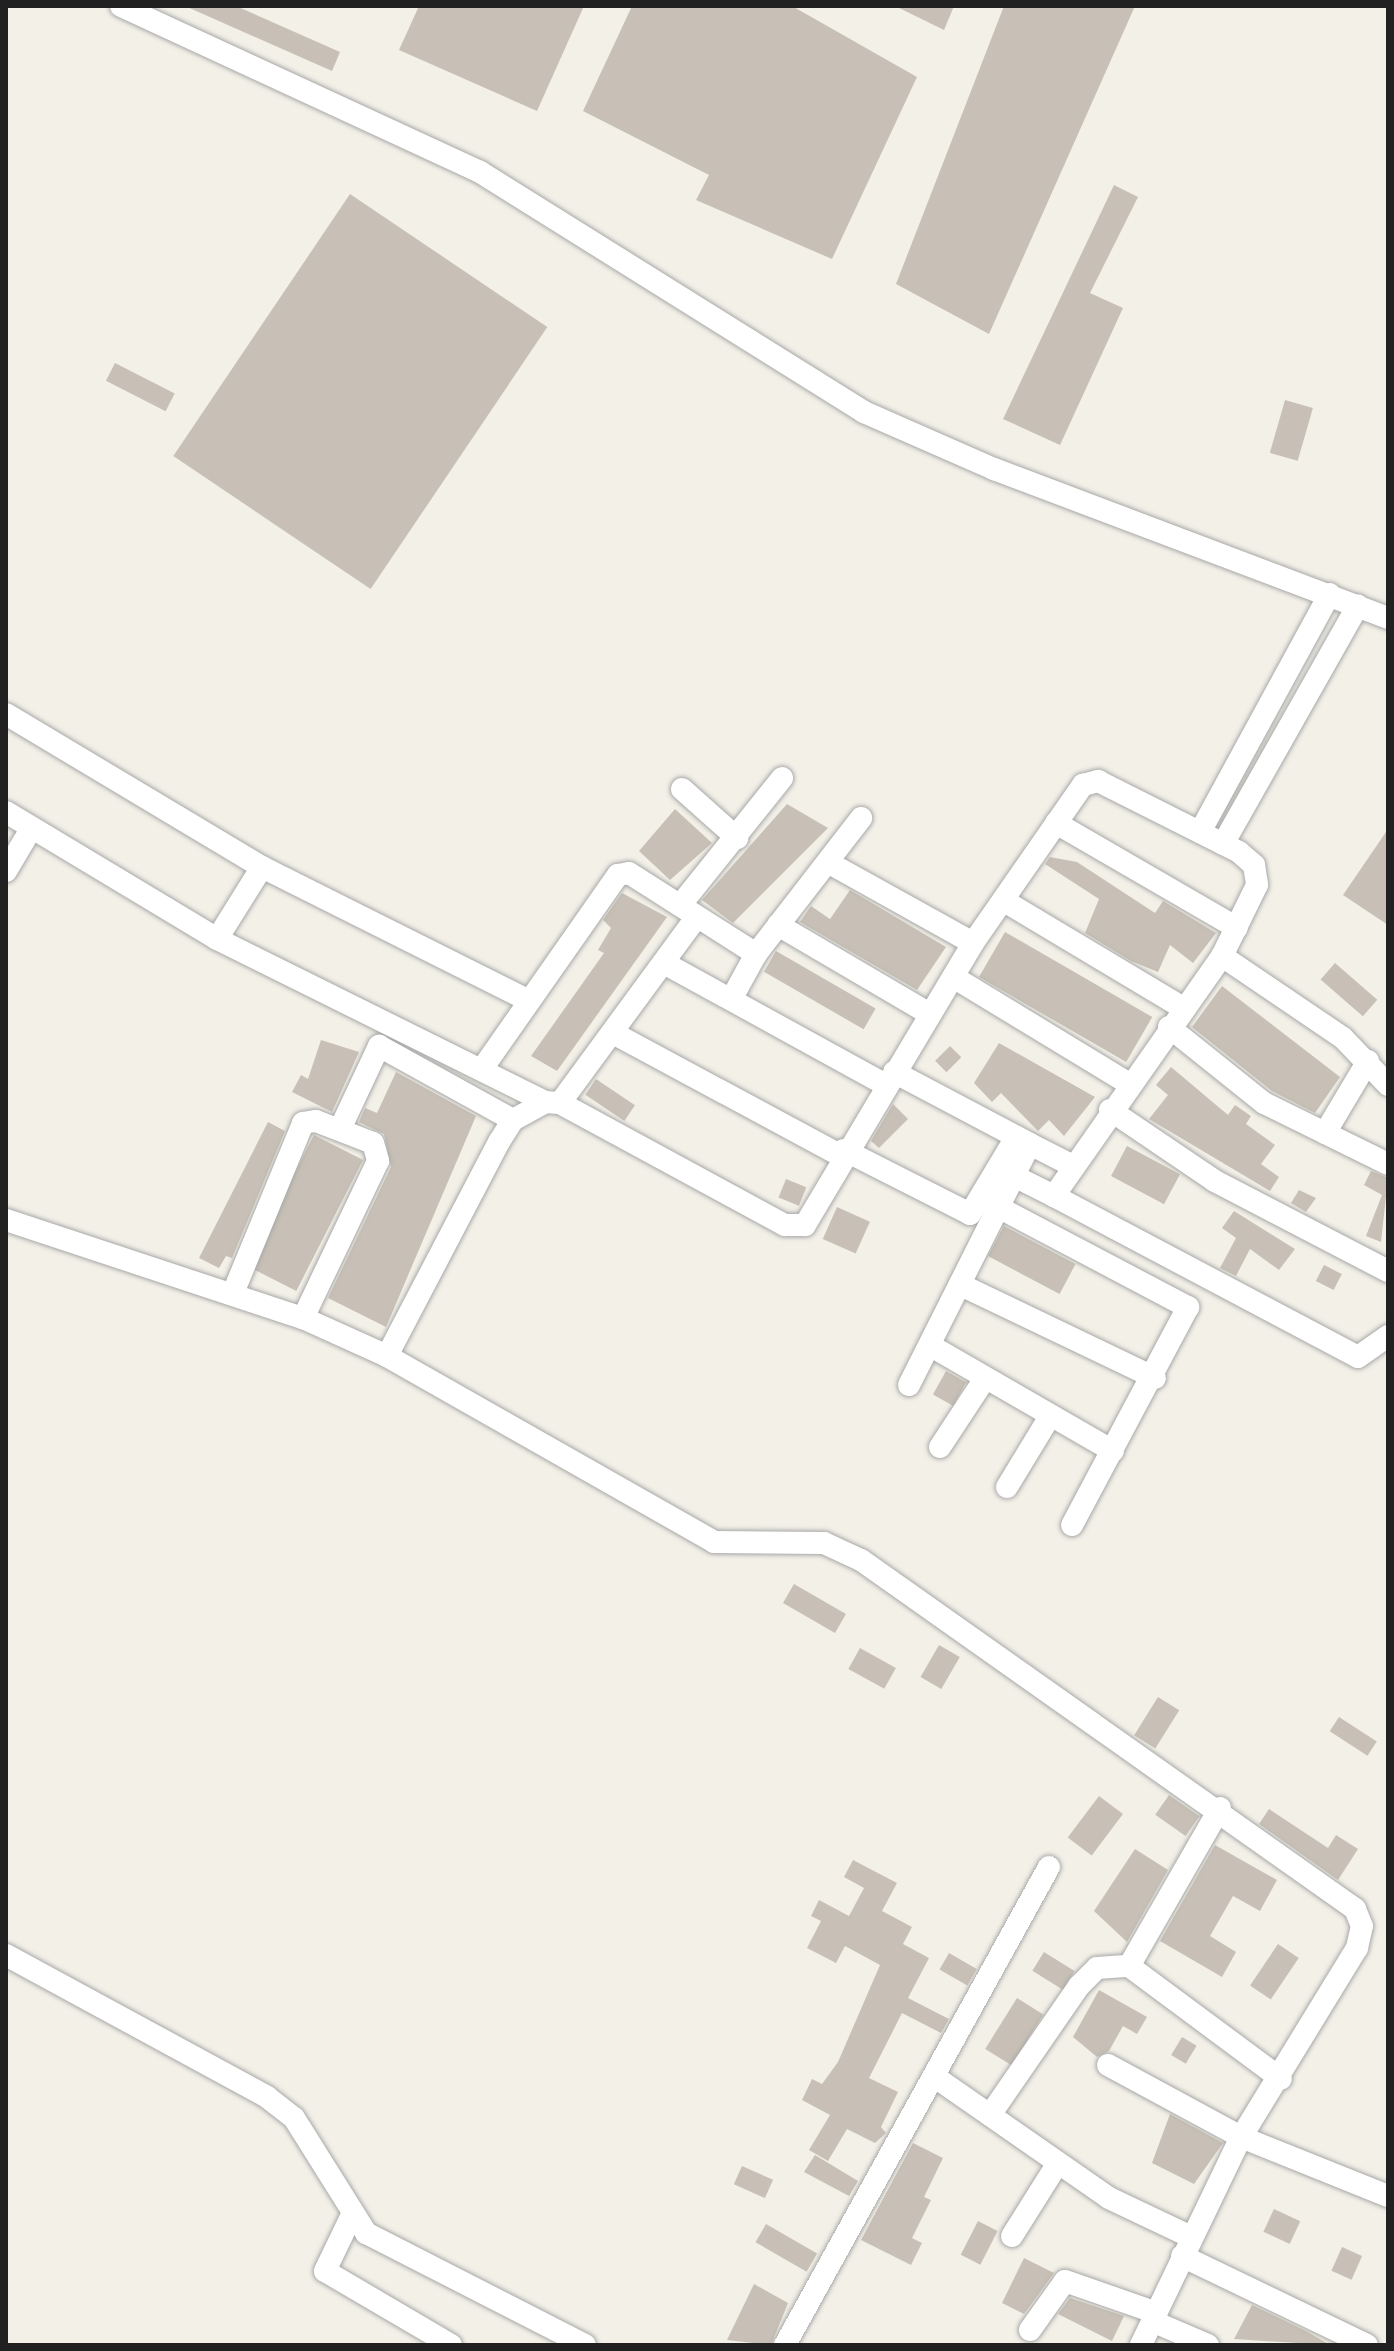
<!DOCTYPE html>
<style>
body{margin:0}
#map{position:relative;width:1394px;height:2351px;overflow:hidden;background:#f2f0e7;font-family:Cabin,sans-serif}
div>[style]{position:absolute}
.building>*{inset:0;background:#c8c0b6;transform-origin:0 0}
.roads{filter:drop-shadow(0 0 2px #a8a8a8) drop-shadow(0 0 2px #a8a8a8)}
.street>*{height:22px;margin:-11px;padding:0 11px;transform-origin:11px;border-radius:11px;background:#fff}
span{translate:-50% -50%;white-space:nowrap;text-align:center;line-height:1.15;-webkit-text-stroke:6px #fff;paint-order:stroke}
.frame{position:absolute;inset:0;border:8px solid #212121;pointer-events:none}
</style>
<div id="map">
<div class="building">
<i style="clip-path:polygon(185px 6px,236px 6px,340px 52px,332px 71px)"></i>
<i style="clip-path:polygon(419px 6px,584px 6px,537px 111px,399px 50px)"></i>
<i style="clip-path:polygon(632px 6px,792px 6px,917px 77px,832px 259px,696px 200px,709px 175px,583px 111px)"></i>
<i style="clip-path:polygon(895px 6px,954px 6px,944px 30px)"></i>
<i style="clip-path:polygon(1004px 6px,1135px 6px,989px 334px,896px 284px)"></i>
<i style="clip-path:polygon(1114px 185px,1138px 197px,1090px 293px,1123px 308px,1060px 445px,1003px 419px)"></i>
<i style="left:350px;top:194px;width:238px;height:316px;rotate:34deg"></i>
<i style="left:115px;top:363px;width:67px;height:20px;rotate:27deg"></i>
<i style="left:1285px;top:400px;width:29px;height:55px;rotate:16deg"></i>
<i style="clip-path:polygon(787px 804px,828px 828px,733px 923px,702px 900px)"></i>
<i style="clip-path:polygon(675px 809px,712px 843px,670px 880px,639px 851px)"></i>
<i style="clip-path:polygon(1388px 829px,1388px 925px,1343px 895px)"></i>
<i style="clip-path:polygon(1050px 857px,1077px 862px,1155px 913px,1163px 901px,1216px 933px,1193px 963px,1170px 945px,1158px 972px,1131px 961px,1085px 933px,1099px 899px,1045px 864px)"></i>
<i style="clip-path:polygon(850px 890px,946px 947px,917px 990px,800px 922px,811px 906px,830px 919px)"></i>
<i style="clip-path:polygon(622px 893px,667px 917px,557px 1071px,531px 1056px,604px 953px,598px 950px,611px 928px,603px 920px)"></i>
<i style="left:1005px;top:932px;width:170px;height:52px;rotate:30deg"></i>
<i style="left:776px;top:951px;width:115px;height:24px;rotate:30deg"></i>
<i style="left:1335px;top:963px;width:56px;height:22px;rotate:41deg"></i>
<i style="clip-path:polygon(1222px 986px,1340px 1077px,1315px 1113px,1272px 1091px,1192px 1027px)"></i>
<i style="clip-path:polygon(321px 1040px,359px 1052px,332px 1112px,292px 1092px,301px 1075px,308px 1079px)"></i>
<i style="clip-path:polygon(999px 1043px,1095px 1097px,1064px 1136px,1049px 1120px,1038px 1131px,1001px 1093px,992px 1102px,974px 1083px)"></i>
<i style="left:950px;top:1046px;width:16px;height:21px;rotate:45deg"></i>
<i style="clip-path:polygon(1171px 1067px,1228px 1115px,1235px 1105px,1251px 1116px,1246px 1124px,1275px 1145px,1261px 1164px,1279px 1177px,1270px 1191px,1149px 1119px,1168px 1095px,1156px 1085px)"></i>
<i style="clip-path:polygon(396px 1072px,476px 1116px,386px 1327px,328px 1298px,391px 1167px,384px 1134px,359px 1122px,365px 1108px,377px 1113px)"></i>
<i style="left:596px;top:1079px;width:47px;height:19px;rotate:34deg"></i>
<i style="clip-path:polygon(893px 1104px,908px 1119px,879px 1148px,871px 1141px)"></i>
<i style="clip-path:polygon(268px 1122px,285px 1131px,232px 1258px,226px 1256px,219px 1268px,199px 1258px)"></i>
<i style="left:314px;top:1135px;width:55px;height:147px;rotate:27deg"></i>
<i style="left:1127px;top:1146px;width:60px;height:34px;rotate:28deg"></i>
<i style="clip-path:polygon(1371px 1171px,1388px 1178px,1381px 1242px,1366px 1236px,1382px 1195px,1364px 1185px)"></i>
<i style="left:786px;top:1179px;width:22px;height:20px;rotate:22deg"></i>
<i style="clip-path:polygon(1299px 1190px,1316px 1198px,1306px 1212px,1291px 1203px)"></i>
<i style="left:837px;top:1207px;width:36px;height:35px;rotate:24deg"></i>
<i style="clip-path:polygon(1234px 1211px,1295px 1249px,1279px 1270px,1250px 1249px,1236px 1276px,1220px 1268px,1236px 1238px,1222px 1228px)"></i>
<i style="left:1004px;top:1226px;width:81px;height:34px;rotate:28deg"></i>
<i style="left:1324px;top:1265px;width:20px;height:18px;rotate:27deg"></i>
<i style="left:946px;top:1371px;width:23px;height:27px;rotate:29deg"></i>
<i style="left:794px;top:1584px;width:60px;height:22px;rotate:30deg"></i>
<i style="left:939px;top:1645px;width:24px;height:37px;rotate:30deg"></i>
<i style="left:860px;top:1648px;width:41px;height:24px;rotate:29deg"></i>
<i style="left:1158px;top:1697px;width:25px;height:45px;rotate:32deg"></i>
<i style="left:1339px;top:1717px;width:45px;height:17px;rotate:33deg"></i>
<i style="left:1169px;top:1795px;width:37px;height:24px;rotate:35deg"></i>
<i style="left:1099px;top:1796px;width:30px;height:52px;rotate:37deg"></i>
<i style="clip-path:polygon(1269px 1809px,1328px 1848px,1336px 1835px,1358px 1849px,1338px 1880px,1259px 1824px)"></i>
<i style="clip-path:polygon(1215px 1845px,1277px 1880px,1260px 1911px,1233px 1896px,1210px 1936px,1236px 1952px,1222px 1977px,1160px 1941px)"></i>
<i style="clip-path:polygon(1135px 1849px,1168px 1870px,1127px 1942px,1094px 1911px)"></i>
<i style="clip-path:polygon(853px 1860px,897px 1883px,882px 1911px,912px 1927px,903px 1944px,929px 1958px,908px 1998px,949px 2019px,941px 2033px,902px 2013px,869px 2078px,898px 2092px,881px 2127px,886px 2133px,875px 2143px,847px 2129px,828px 2161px,809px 2150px,830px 2115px,802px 2100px,812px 2079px,822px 2084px,838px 2062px,880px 1965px,845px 1946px,836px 1963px,807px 1948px,821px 1921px,811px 1916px,819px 1900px,849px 1916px,864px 1888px,844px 1877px)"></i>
<i style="left:1278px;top:1944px;width:25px;height:50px;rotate:34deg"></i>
<i style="left:1044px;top:1952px;width:36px;height:22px;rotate:32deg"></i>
<i style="left:949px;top:1953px;width:32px;height:19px;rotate:30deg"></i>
<i style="clip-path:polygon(1099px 1990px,1147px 2017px,1137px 2034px,1123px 2026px,1109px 2051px,1097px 2057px,1073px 2037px)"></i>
<i style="left:1017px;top:1998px;width:31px;height:60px;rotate:32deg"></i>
<i style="left:1182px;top:2037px;width:17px;height:21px;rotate:31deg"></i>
<i style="clip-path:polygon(1170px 2114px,1223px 2143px,1194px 2184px,1152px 2163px)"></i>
<i style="clip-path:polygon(913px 2143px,943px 2158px,924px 2197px,931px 2200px,912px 2238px,922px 2243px,911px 2265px,861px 2240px)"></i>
<i style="clip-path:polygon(815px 2155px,858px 2181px,849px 2196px,804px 2172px)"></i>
<i style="left:742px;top:2166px;width:34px;height:20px;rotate:24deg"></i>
<i style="left:1274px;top:2209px;width:29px;height:25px;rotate:25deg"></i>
<i style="left:978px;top:2221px;width:22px;height:38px;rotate:27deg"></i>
<i style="left:766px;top:2224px;width:59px;height:21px;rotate:30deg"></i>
<i style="left:1342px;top:2247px;width:22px;height:26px;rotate:24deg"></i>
<i style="clip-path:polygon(1024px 2258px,1054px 2273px,1024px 2314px,1002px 2303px)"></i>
<i style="clip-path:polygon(754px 2284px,788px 2303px,771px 2345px,727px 2340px)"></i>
<i style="clip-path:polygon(1070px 2298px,1124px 2316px,1112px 2341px,1058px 2314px)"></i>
<i style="clip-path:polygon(1252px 2305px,1306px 2331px,1330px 2345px,1234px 2339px)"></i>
</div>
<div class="roads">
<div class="street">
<i style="left:121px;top:6px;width:396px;rotate:24.8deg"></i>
<i style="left:480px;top:172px;width:453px;rotate:32deg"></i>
<i style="left:864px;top:412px;width:142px;rotate:23.7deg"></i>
<i style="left:994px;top:469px;width:421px;rotate:20.7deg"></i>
<i style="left:6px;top:714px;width:298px;rotate:30.9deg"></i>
<i style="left:262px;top:867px;width:297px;rotate:26.6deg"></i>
<i style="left:682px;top:789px;width:74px;rotate:41.7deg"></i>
<i style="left:6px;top:812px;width:246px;rotate:31deg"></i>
<i style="left:217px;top:939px;width:366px;rotate:26.4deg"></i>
<i style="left:1056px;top:823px;width:209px;rotate:30.1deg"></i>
<i style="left:1200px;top:832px;width:271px;rotate:-61.4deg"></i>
<i style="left:1223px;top:844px;width:274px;rotate:-60.5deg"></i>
<i style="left:831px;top:864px;width:162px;rotate:29.1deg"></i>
<i style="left:6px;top:871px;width:49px;rotate:-59.2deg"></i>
<i style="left:1006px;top:902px;width:206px;rotate:30.9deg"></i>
<i style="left:682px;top:903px;width:160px;rotate:-51.3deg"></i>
<i style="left:778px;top:925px;width:174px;rotate:30.4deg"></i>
<i style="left:217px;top:939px;width:85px;rotate:-58deg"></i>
<i style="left:1222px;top:956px;width:146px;rotate:34.1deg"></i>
<i style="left:1343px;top:1038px;width:65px;rotate:46.2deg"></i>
<i style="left:664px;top:963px;width:251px;rotate:28.8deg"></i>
<i style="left:955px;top:978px;width:202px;rotate:31.3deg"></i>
<i style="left:733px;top:996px;width:48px;rotate:-61.3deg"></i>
<i style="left:1169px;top:1027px;width:122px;rotate:38.7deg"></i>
<i style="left:1264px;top:1103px;width:138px;rotate:26.2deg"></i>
<i style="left:613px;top:1033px;width:259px;rotate:28.3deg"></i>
<i style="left:482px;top:1069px;width:237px;rotate:-55deg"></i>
<i style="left:618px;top:875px;width:11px;rotate:-10deg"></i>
<i style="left:629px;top:873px;width:151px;rotate:32.5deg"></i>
<i style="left:756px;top:954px;width:172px;rotate:-52.3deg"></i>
<i style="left:894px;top:1072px;width:154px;rotate:27.9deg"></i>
<i style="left:1030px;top:1144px;width:36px;rotate:117deg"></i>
<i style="left:1014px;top:1176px;width:45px;rotate:26.6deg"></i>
<i style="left:560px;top:1103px;width:230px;rotate:-53.7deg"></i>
<i style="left:1110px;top:1110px;width:127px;rotate:34.1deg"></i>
<i style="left:1215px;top:1181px;width:195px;rotate:27.5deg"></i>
<i style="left:340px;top:1129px;width:92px;rotate:-64.8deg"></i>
<i style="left:379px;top:1046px;width:153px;rotate:28.9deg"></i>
<i style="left:1325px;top:1133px;width:84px;rotate:-59.2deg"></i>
<i style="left:1030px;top:1144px;width:48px;rotate:27.1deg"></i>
<i style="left:844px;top:1150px;width:141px;rotate:26.9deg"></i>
<i style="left:970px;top:1214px;width:90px;rotate:-59.1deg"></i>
<i style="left:998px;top:1207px;width:215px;rotate:27.8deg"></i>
<i style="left:1188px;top:1307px;width:247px;rotate:118deg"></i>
<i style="left:6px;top:1220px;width:313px;rotate:18.3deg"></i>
<i style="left:303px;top:1318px;width:92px;rotate:24.3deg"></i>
<i style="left:387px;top:1356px;width:376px;rotate:29.6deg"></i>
<i style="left:714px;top:1542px;width:110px;rotate:0.5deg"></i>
<i style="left:824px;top:1543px;width:41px;rotate:24.7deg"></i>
<i style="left:861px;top:1560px;width:605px;rotate:35.24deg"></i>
<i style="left:1355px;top:1909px;width:18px;rotate:68deg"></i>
<i style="left:1362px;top:1926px;width:23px;rotate:103deg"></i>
<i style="left:1357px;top:1948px;width:222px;rotate:121.5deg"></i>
<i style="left:1241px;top:2137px;width:231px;rotate:115.7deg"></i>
<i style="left:961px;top:1285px;width:215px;rotate:25.6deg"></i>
<i style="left:233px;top:1293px;width:184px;rotate:-67.6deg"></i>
<i style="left:303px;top:1123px;width:13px;rotate:-9deg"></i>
<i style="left:316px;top:1121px;width:61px;rotate:21.1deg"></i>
<i style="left:373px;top:1143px;width:19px;rotate:74deg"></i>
<i style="left:378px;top:1161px;width:174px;rotate:115.5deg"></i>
<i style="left:931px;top:1346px;width:210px;rotate:30deg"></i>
<i style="left:387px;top:1356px;width:242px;rotate:-62.4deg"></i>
<i style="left:499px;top:1142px;width:26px;rotate:-58deg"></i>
<i style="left:513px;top:1120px;width:37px;rotate:-29deg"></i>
<i style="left:545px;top:1102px;width:15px;rotate:4deg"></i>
<i style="left:560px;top:1103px;width:256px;rotate:28.5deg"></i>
<i style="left:785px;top:1225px;width:20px"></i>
<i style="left:805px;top:1225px;width:328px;rotate:-59.2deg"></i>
<i style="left:973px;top:943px;width:193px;rotate:-55.2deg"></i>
<i style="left:1083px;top:785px;width:16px;rotate:-15deg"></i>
<i style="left:1098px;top:781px;width:158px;rotate:26.7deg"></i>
<i style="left:1239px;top:852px;width:20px;rotate:41deg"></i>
<i style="left:1254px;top:865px;width:20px;rotate:81deg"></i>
<i style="left:1257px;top:885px;width:79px;rotate:116.2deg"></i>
<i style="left:1222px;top:956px;width:293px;rotate:125deg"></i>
<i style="left:1054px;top:1196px;width:344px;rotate:27.9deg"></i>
<i style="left:1358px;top:1357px;width:37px;rotate:-35deg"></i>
<i style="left:909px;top:1385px;width:234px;rotate:-63.3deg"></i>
<i style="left:1014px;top:1176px;width:16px;rotate:-153deg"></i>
<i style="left:940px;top:1447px;width:80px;rotate:-56.7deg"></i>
<i style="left:1007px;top:1487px;width:81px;rotate:-58.7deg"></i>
<i style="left:1220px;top:1808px;width:182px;rotate:119.9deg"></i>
<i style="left:1129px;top:1966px;width:189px;rotate:36.6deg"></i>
<i style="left:6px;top:1955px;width:297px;rotate:28.5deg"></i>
<i style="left:267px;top:2097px;width:34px;rotate:38deg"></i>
<i style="left:294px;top:2118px;width:136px;rotate:57.9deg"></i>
<i style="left:366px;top:2233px;width:246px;rotate:27.1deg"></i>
<i style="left:1108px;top:2065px;width:151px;rotate:28.4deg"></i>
<i style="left:1241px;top:2137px;width:158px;rotate:21.9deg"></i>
<i style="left:935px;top:2077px;width:212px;rotate:34.8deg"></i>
<i style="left:1109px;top:2198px;width:91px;rotate:25.4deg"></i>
<i style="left:990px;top:2115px;width:157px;rotate:-55.4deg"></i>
<i style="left:1079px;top:1986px;width:25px;rotate:-45deg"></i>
<i style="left:1097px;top:1968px;width:32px;rotate:-4deg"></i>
<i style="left:351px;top:2217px;width:60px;rotate:115.7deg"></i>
<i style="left:325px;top:2271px;width:146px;rotate:30.4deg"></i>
<i style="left:1012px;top:2236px;width:86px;rotate:-57.8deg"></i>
<i style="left:1182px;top:2256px;width:205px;rotate:25.7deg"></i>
<i style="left:1152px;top:2321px;width:61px;rotate:23.2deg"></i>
<i style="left:1030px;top:2330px;width:60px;rotate:-54.5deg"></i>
<i style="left:1065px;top:2281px;width:97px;rotate:19.2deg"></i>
<i style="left:785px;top:2345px;width:546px;rotate:-61.09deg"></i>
</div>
</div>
<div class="frame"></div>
</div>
